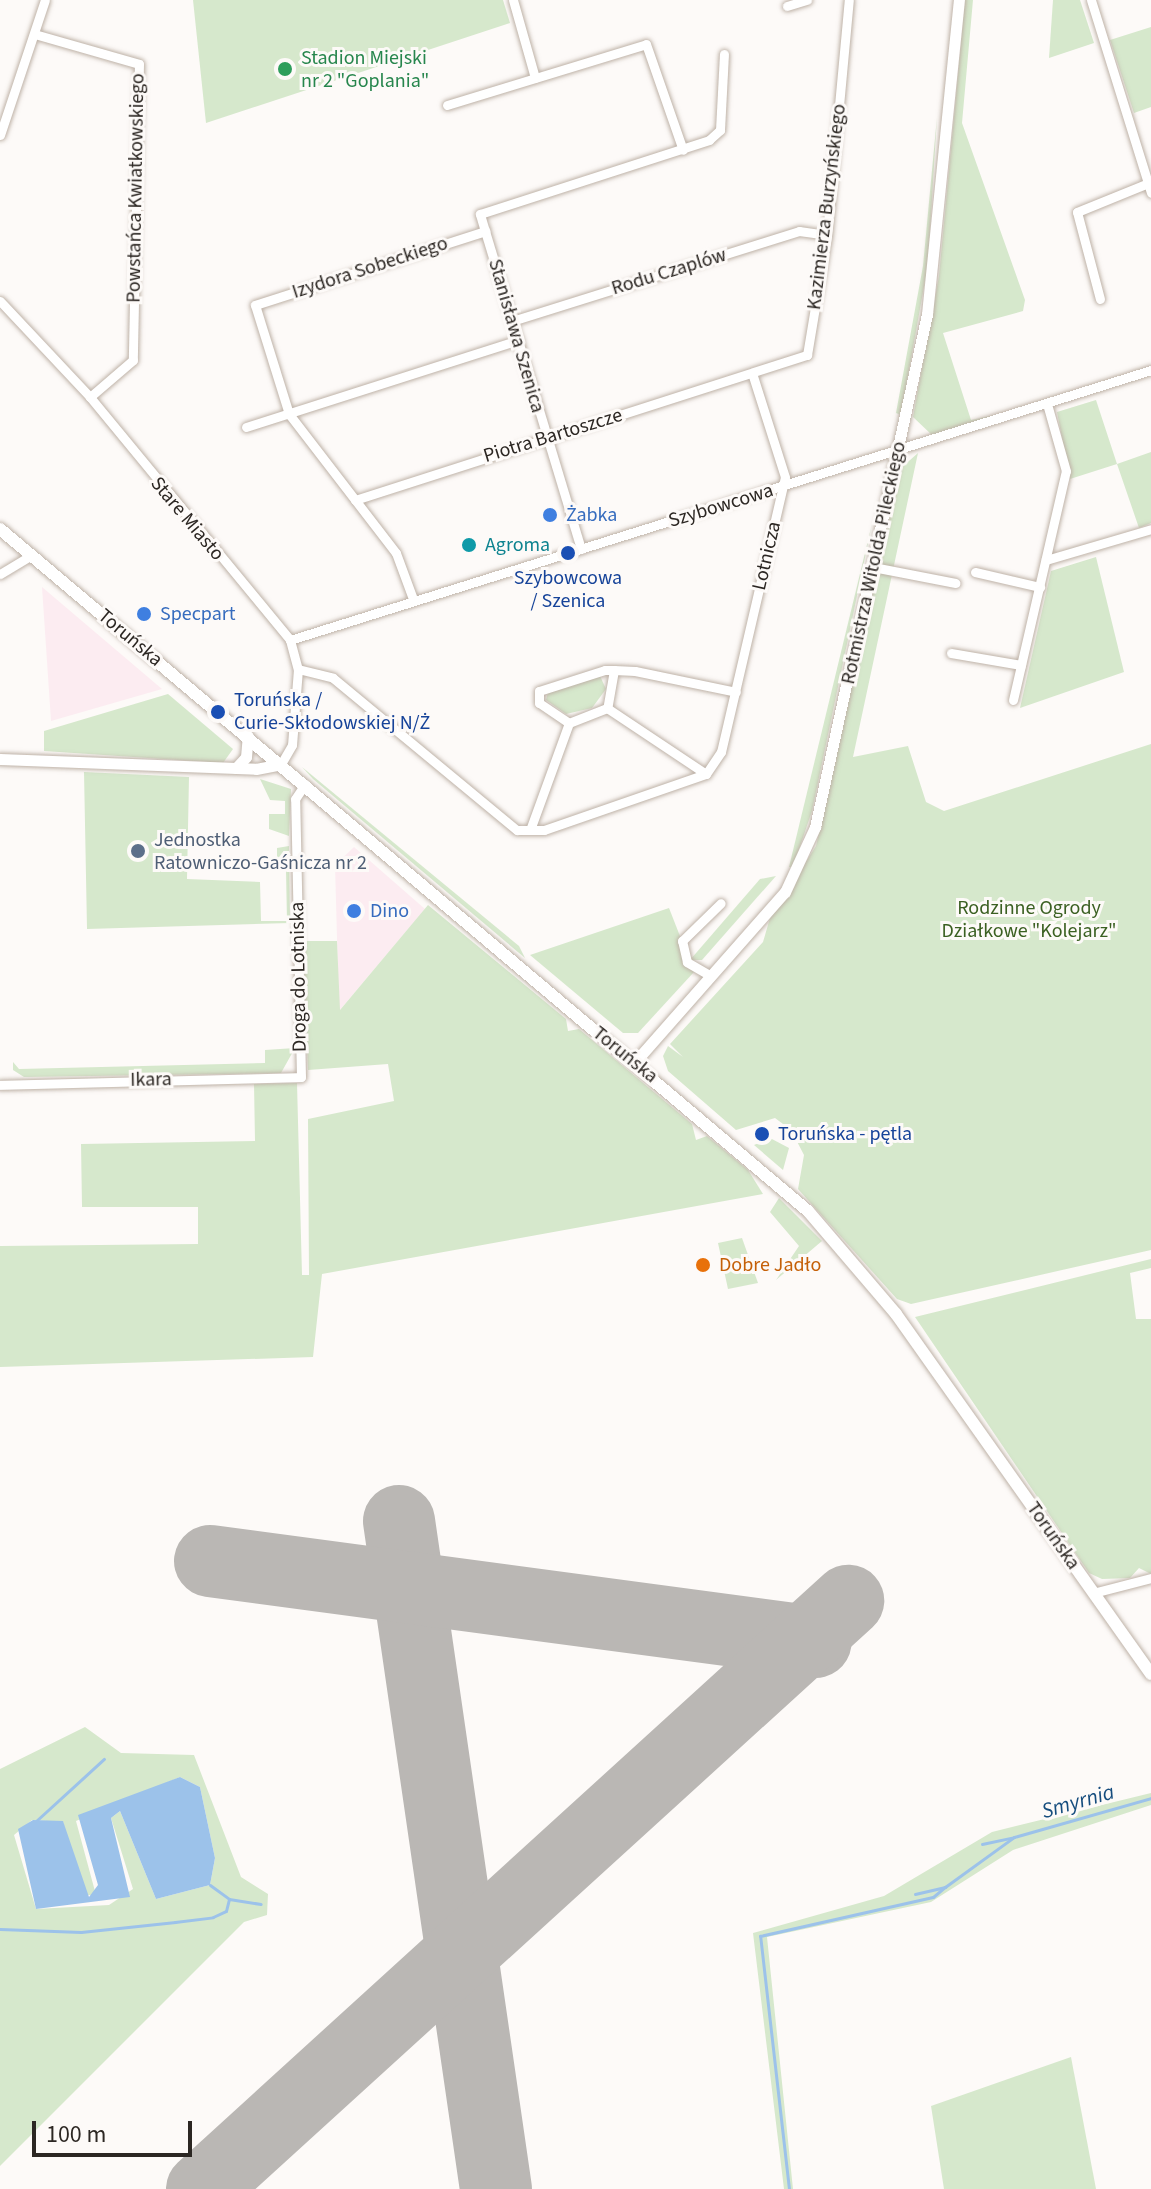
<!DOCTYPE html>
<meta charset="utf-8">
<style>
body{margin:0}
#map{position:relative;width:1151px;height:2189px;overflow:hidden;background:#fdfaf8;font-family:"Source Sans 3",sans-serif}
div>[style]{position:absolute}
.commercial>*{inset:0;background:#fcecf1}
.green>*{inset:0;background:#d6e8cc}
.water>*{inset:0;background:#9cc2ea}
.stream>*{height:3px;margin:-1.5px;padding:0 1.5px;transform-origin:1.5px;border-radius:1.5px;background:#9cc2ea}
.runway>*{height:72px;margin:-36px;padding:0 36px;transform-origin:36px;border-radius:36px;background:#bab7b4}
.roads{filter:drop-shadow(0 0 2px #beb2a7) drop-shadow(0 0 2px #beb2a7)}
.minor>*{height:9px;margin:-4.5px;padding:0 4.5px;transform-origin:4.5px;border-radius:4.5px;background:#fff}
.tertiary>*{height:11px;margin:-5.5px;padding:0 5.5px;transform-origin:5.5px;border-radius:5.5px;background:#fff}
.secondary>*{height:12px;margin:-6px;padding:0 6px;transform-origin:6px;border-radius:6px;background:#fff}
.dots>*{width:22px;height:22px;translate:-50% -50%;box-sizing:border-box;border:4px solid #fdfaf8;border-radius:50%}
span{translate:-50% -50%;white-space:nowrap;text-align:center;line-height:1.15;-webkit-text-stroke:6px #fdfaf8;paint-order:stroke}
.leisure-label{font-size:20px;color:#27864d}
.left{translate:0 -50%;text-align:left}
.street-label{font-size:20px;color:#2c2723}
.shop-label{font-size:20px;color:#366cbe}
.culture-label{font-size:20px;color:#0d838f}
.transit-label{font-size:20px;color:#164399}
.service-label{font-size:20px;color:#4e5e75}
.park-label{font-size:20px;color:#3b6022}
.food-label{font-size:20px;color:#c56008}
.water-label{font-size:22px;color:#164d7e;font-style:italic}
.scale{position:absolute;left:32px;top:2121px;width:160px;height:36px;box-sizing:border-box;border:4px solid #2c2723;border-top:0;padding-left:10px;font-size:24px;line-height:28px;white-space:nowrap;color:#2c2723;-webkit-text-stroke:6px #fdfaf8;paint-order:stroke}
</style>
<div id="map">
<div class="commercial">
<i style="clip-path:polygon(42px 587px,162px 689px,51px 721px)"></i>
<i style="clip-path:polygon(354px 847px,425px 909px,339px 1011px,335px 865px)"></i>
</div>
<div class="green">
<i style="clip-path:polygon(193px 0,503px 0,510px 23px,206px 123px)"></i>
<i style="clip-path:polygon(965px 0,973px 0,962px 123px,1025px 300px,1023px 311px,943px 333px,971px 420px,995px 415px,933px 436px,913px 417px,939px 276px)"></i>
<i style="clip-path:polygon(1053px 0,1080px 0,1094px 43px,1049px 58px)"></i>
<i style="clip-path:polygon(1151px 27px,1151px 107px,1134px 113px,1110px 40px)"></i>
<i style="clip-path:polygon(937px 117px,928px 264px,901px 415px,896px 413px,923px 266px)"></i>
<i style="clip-path:polygon(1096px 400px,1117px 464px,1151px 452px,1151px 523px,1139px 528px,1117px 464px,1070px 479px,1057px 412px)"></i>
<i style="clip-path:polygon(918px 453px,853px 757px,908px 746px,926px 802px,944px 811px,1151px 744px,1151px 1250px,911px 1304px,897px 1299px,798px 1189px,804px 1155px,791px 1130px,775px 1118px,736px 1130px,668px 1071px,663px 1056px,668px 1046px,683px 1057px,670px 1044px,763px 942px,770px 918px,816px 846px,901px 468px)"></i>
<i style="clip-path:polygon(872px 524px,812px 811px,793px 867px,789px 867px)"></i>
<i style="clip-path:polygon(1096px 557px,1124px 672px,1020px 708px,1051px 571px)"></i>
<i style="clip-path:polygon(600px 676px,606px 689px,592px 708px,566px 714px,546px 700px,548px 692px)"></i>
<i style="clip-path:polygon(168px 694px,233px 749px,223px 763px,44px 751px,44px 731px)"></i>
<i style="clip-path:polygon(302px 767px,519px 946px,525px 958px,313px 779px)"></i>
<i style="clip-path:polygon(84px 772px,189px 777px,187px 879px,260px 882px,261px 921px,287px 921px,286px 870px,277px 867px,277px 848px,289px 846px,290px 923px,87px 929px)"></i>
<i style="clip-path:polygon(260px 779px,291px 789px,289px 836px,269px 829px,269px 814px,285px 814px,285px 801px,270px 800px)"></i>
<i style="clip-path:polygon(776px 876px,702px 960px,690px 960px,760px 879px)"></i>
<i style="clip-path:polygon(428px 905px,566px 1019px,568px 1031px,579px 1029px,692px 1124px,696px 1140px,707px 1136px,748px 1170px,763px 1194px,322px 1274px,313px 1357px,0 1367px,0 1246px,198px 1244px,198px 1207px,82px 1207px,81px 1144px,255px 1141px,254px 1084px,297px 1083px,302px 1275px,309px 1275px,308px 1119px,394px 1101px,388px 1064px,308px 1070px,303px 941px,337px 941px,340px 1010px)"></i>
<i style="clip-path:polygon(669px 908px,694px 972px,638px 1033px,623px 1033px,530px 955px)"></i>
<i style="clip-path:polygon(295px 1048px,281px 1073px,24px 1077px,13px 1070px,13px 1062px,19px 1069px,265px 1063px,265px 1050px)"></i>
<i style="clip-path:polygon(770px 1138px,789px 1148px,783px 1170px,754px 1145px)"></i>
<i style="clip-path:polygon(779px 1198px,822px 1241px,776px 1280px,799px 1246px,770px 1212px)"></i>
<i style="clip-path:polygon(742px 1238px,758px 1283px,728px 1289px,718px 1243px)"></i>
<i style="clip-path:polygon(1151px 1259px,1151px 1268px,1130px 1273px,1136px 1319px,1151px 1319px,1151px 1574px,1139px 1568px,1130px 1578px,1102px 1579px,1089px 1573px,915px 1317px)"></i>
<i style="clip-path:polygon(evenodd,85px 1727px,121px 1753px,194px 1755px,241px 1877px,268px 1894px,267px 1915px,244px 1922px,0 2166px,0 1769px,85px 1727px,180px 1777px,200px 1787px,215px 1858px,210px 1885px,156px 1899px,120px 1811px,111px 1818px,133px 1889px,109px 1905px,36px 1909px,14px 1835px,32px 1820px,63px 1822px,84px 1895px,96px 1895px,76px 1821px,180px 1777px)"></i>
<i style="clip-path:polygon(1151px 1793px,1151px 1805px,1013px 1850px,931px 1902px,767px 1937px,793px 2189px,784px 2189px,753px 1933px,884px 1896px,992px 1832px)"></i>
<i style="clip-path:polygon(1071px 2057px,1096px 2189px,944px 2189px,931px 2106px)"></i>
</div>
<div class="water">
<i style="clip-path:polygon(180px 1777px,200px 1787px,215px 1858px,210px 1885px,156px 1899px,120px 1811px,111px 1818px,130px 1897px,36px 1909px,18px 1829px,33px 1820px,63px 1821px,89px 1897px,98px 1885px,78px 1815px)"></i>
</div>
<div class="stream">
<i style="left:36px;top:1821px;width:92px;rotate:-42.4deg"></i>
<i style="left:982px;top:1844px;width:33px;rotate:-12deg"></i>
<i style="left:210px;top:1885px;width:24px;rotate:36deg"></i>
<i style="left:229px;top:1899px;width:32px;rotate:9deg"></i>
<i style="left:915px;top:1894px;width:31px;rotate:-13deg"></i>
<i style="left:945px;top:1887px;width:85px;rotate:-35.9deg"></i>
<i style="left:1014px;top:1837px;width:142px;rotate:-15.9deg"></i>
<i style="left:0;top:1929px;width:81px;rotate:2.1deg"></i>
<i style="left:81px;top:1932px;width:95px;rotate:-6.1deg"></i>
<i style="left:175px;top:1922px;width:38px;rotate:-7deg"></i>
<i style="left:213px;top:1917px;width:14px;rotate:-25deg"></i>
<i style="left:226px;top:1911px;width:12px;rotate:-76deg"></i>
<i style="left:789px;top:2189px;width:255px;rotate:-96.5deg"></i>
<i style="left:760px;top:1936px;width:177px;rotate:-12.7deg"></i>
<i style="left:933px;top:1897px;width:16px;rotate:-40deg"></i>
</div>
<div class="runway">
<i style="left:399px;top:1521px;width:675px;rotate:81.74deg"></i>
<i style="left:210px;top:1561px;width:611px;rotate:7.61deg"></i>
<i style="left:202px;top:2189px;width:874px;rotate:-42.31deg"></i>
</div>
<div class="roads">
<div class="minor">
<i style="left:513px;top:0;width:81px;rotate:74.2deg"></i>
<i style="left:1091px;top:0;width:202px;rotate:72.7deg"></i>
<i style="left:787px;top:6px;width:21px;rotate:-17deg"></i>
<i style="left:38px;top:35px;width:105px;rotate:16deg"></i>
<i style="left:139px;top:64px;width:296px;rotate:91.2deg"></i>
<i style="left:133px;top:360px;width:57px;rotate:139.3deg"></i>
<i style="left:447px;top:105px;width:208px;rotate:-17deg"></i>
<i style="left:646px;top:44px;width:112px;rotate:70.8deg"></i>
<i style="left:0;top:135px;width:142px;rotate:-71.6deg"></i>
<i style="left:1100px;top:299px;width:90px;rotate:-104.8deg"></i>
<i style="left:1077px;top:212px;width:80px;rotate:-22.1deg"></i>
<i style="left:0;top:301px;width:132px;rotate:46.8deg"></i>
<i style="left:90px;top:397px;width:315px;rotate:50.5deg"></i>
<i style="left:290px;top:640px;width:30px;rotate:75deg"></i>
<i style="left:298px;top:669px;width:76px;rotate:94.5deg"></i>
<i style="left:292px;top:745px;width:22px;rotate:120deg"></i>
<i style="left:512px;top:321px;width:301px;rotate:-17.4deg"></i>
<i style="left:799px;top:231px;width:28px;rotate:8deg"></i>
<i style="left:246px;top:427px;width:286px;rotate:-17.7deg"></i>
<i style="left:355px;top:500px;width:475px;rotate:-17.8deg"></i>
<i style="left:807px;top:355px;width:122px;rotate:-80.5deg"></i>
<i style="left:827px;top:235px;width:236px;rotate:-84.7deg"></i>
<i style="left:581px;top:549px;width:350px;rotate:-106.8deg"></i>
<i style="left:480px;top:214px;width:241px;rotate:-17.9deg"></i>
<i style="left:709px;top:140px;width:15px;rotate:-42deg"></i>
<i style="left:720px;top:130px;width:76px;rotate:-87deg"></i>
<i style="left:1046px;top:560px;width:109px;rotate:-16.4deg"></i>
<i style="left:873px;top:567px;width:84px;rotate:11deg"></i>
<i style="left:975px;top:572px;width:67px;rotate:13deg"></i>
<i style="left:0;top:574px;width:37px;rotate:-31deg"></i>
<i style="left:413px;top:599px;width:49px;rotate:-110.3deg"></i>
<i style="left:396px;top:553px;width:175px;rotate:-127.6deg"></i>
<i style="left:289px;top:414px;width:114px;rotate:-107.3deg"></i>
<i style="left:255px;top:305px;width:242px;rotate:-17.8deg"></i>
<i style="left:290px;top:640px;width:902px;rotate:-17.41deg"></i>
<i style="left:951px;top:653px;width:71px;rotate:9.7deg"></i>
<i style="left:298px;top:669px;width:36px;rotate:14deg"></i>
<i style="left:333px;top:678px;width:239px;rotate:39.6deg"></i>
<i style="left:517px;top:830px;width:27px"></i>
<i style="left:544px;top:830px;width:171px;rotate:-19.1deg"></i>
<i style="left:706px;top:774px;width:27px;rotate:-56deg"></i>
<i style="left:721px;top:752px;width:282px;rotate:-76.9deg"></i>
<i style="left:785px;top:477px;width:106px;rotate:-107.6deg"></i>
<i style="left:614px;top:670px;width:39px;rotate:100deg"></i>
<i style="left:607px;top:708px;width:41px;rotate:158.5deg"></i>
<i style="left:569px;top:723px;width:36px;rotate:-146deg"></i>
<i style="left:539px;top:703px;width:12px;rotate:-90deg"></i>
<i style="left:539px;top:691px;width:69px;rotate:-17.7deg"></i>
<i style="left:605px;top:670px;width:9px"></i>
<i style="left:614px;top:670px;width:21px;rotate:3deg"></i>
<i style="left:635px;top:671px;width:103px;rotate:11.7deg"></i>
<i style="left:1013px;top:700px;width:235px;rotate:-77deg"></i>
<i style="left:1066px;top:471px;width:70px;rotate:-105.8deg"></i>
<i style="left:607px;top:708px;width:119px;rotate:33.7deg"></i>
<i style="left:530px;top:830px;width:114px;rotate:-70deg"></i>
<i style="left:711px;top:976px;width:28px;rotate:-150deg"></i>
<i style="left:687px;top:962px;width:22px;rotate:-103deg"></i>
<i style="left:682px;top:941px;width:54px;rotate:-44.3deg"></i>
<i style="left:0;top:1085px;width:301px;rotate:-1.5deg"></i>
<i style="left:301px;top:1077px;width:278px;rotate:-91.2deg"></i>
<i style="left:295px;top:799px;width:18px;rotate:-56deg"></i>
<i style="left:1093px;top:1593px;width:60px;rotate:-14.5deg"></i>
</div>
<div class="tertiary">
<i style="left:0;top:759px;width:256px;rotate:2.2deg"></i>
<i style="left:256px;top:769px;width:25px;rotate:-11deg"></i>
<i style="left:236px;top:768px;width:15px;rotate:-48deg"></i>
<i style="left:246px;top:757px;width:21px;rotate:-85deg"></i>
<i style="left:634px;top:1063px;width:228px;rotate:-48.6deg"></i>
<i style="left:785px;top:892px;width:72px;rotate:-65.2deg"></i>
<i style="left:815px;top:827px;width:525px;rotate:-77.68deg"></i>
<i style="left:927px;top:314px;width:316px;rotate:-84.2deg"></i>
</div>
<div class="secondary">
<i style="left:0;top:529px;width:1057px;rotate:40.17deg"></i>
<i style="left:808px;top:1211px;width:135px;rotate:49.5deg"></i>
<i style="left:896px;top:1314px;width:441px;rotate:54.7deg"></i>
</div>
</div>
<div class="dots">
<i style="left:285px;top:69px;background:#2e9e5b"></i>
<i style="left:550px;top:515px;background:#3f7fe0"></i>
<i style="left:469px;top:545px;background:#0f9aa8"></i>
<i style="left:568px;top:553px;background:#1a4fb4"></i>
<i style="left:144px;top:614px;background:#3f7fe0"></i>
<i style="left:218px;top:712px;background:#1a4fb4"></i>
<i style="left:138px;top:851px;background:#5c6f8a"></i>
<i style="left:354px;top:911px;background:#3f7fe0"></i>
<i style="left:762px;top:1134px;background:#1a4fb4"></i>
<i style="left:703px;top:1265px;background:#e8710a"></i>
</div>
<div class="leisure-label">
<span class="left" style="left:301px;top:70px">Stadion Miejski<br>nr 2 "Goplania"</span>
</div>
<div class="street-label">
<span style="left:136px;top:188px;rotate:-89deg">Powstańca Kwiatkowskiego</span>
<span style="left:827px;top:207px;rotate:-83deg">Kazimierza Burzyńskiego</span>
<span style="left:370px;top:268px;rotate:-18deg">Izydora Sobeckiego</span>
<span style="left:669px;top:272px;rotate:-17deg">Rodu Czaplów</span>
<span style="left:516px;top:336px;rotate:74deg">Stanisława Szenica</span>
<span style="left:553px;top:436px;rotate:-17deg">Piotra Bartoszcze</span>
<span style="left:721px;top:506px;rotate:-17deg">Szybowcowa</span>
<span style="left:187px;top:519px;rotate:50deg">Stare Miasto</span>
<span style="left:767px;top:556px;rotate:-77deg">Lotnicza</span>
<span style="left:874px;top:563px;rotate:-78deg">Rotmistrza Witolda Pileckiego</span>
<span style="left:130px;top:638px;rotate:40deg">Toruńska</span>
<span style="left:299px;top:977px;rotate:-91deg">Droga do Lotniska</span>
<span style="left:625px;top:1055px;rotate:39deg">Toruńska</span>
<span style="left:151px;top:1080px;rotate:-1deg">Ikara</span>
<span style="left:1053px;top:1536px;rotate:55deg">Toruńska</span>
</div>
<div class="shop-label">
<span class="left" style="left:566px;top:515px">Żabka</span>
<span class="left" style="left:160px;top:614px">Specpart</span>
<span class="left" style="left:370px;top:911px">Dino</span>
</div>
<div class="culture-label">
<span class="left" style="left:485px;top:545px">Agroma</span>
</div>
<div class="transit-label">
<span style="left:568px;top:590px">Szybowcowa<br>/ Szenica</span>
<span class="left" style="left:234px;top:712px">Toruńska /<br>Curie-Skłodowskiej N/Ż</span>
<span class="left" style="left:778px;top:1134px">Toruńska - pętla</span>
</div>
<div class="service-label">
<span class="left" style="left:154px;top:852px">Jednostka<br>Ratowniczo-Gaśnicza nr 2</span>
</div>
<div class="park-label">
<span style="left:1029px;top:920px">Rodzinne Ogrody<br>Działkowe "Kolejarz"</span>
</div>
<div class="food-label">
<span class="left" style="left:719px;top:1265px">Dobre Jadło</span>
</div>
<div class="water-label">
<span style="left:1078px;top:1802px;rotate:-16deg">Smyrnia</span>
</div>
<div class="scale">100 m</div>
</div>
